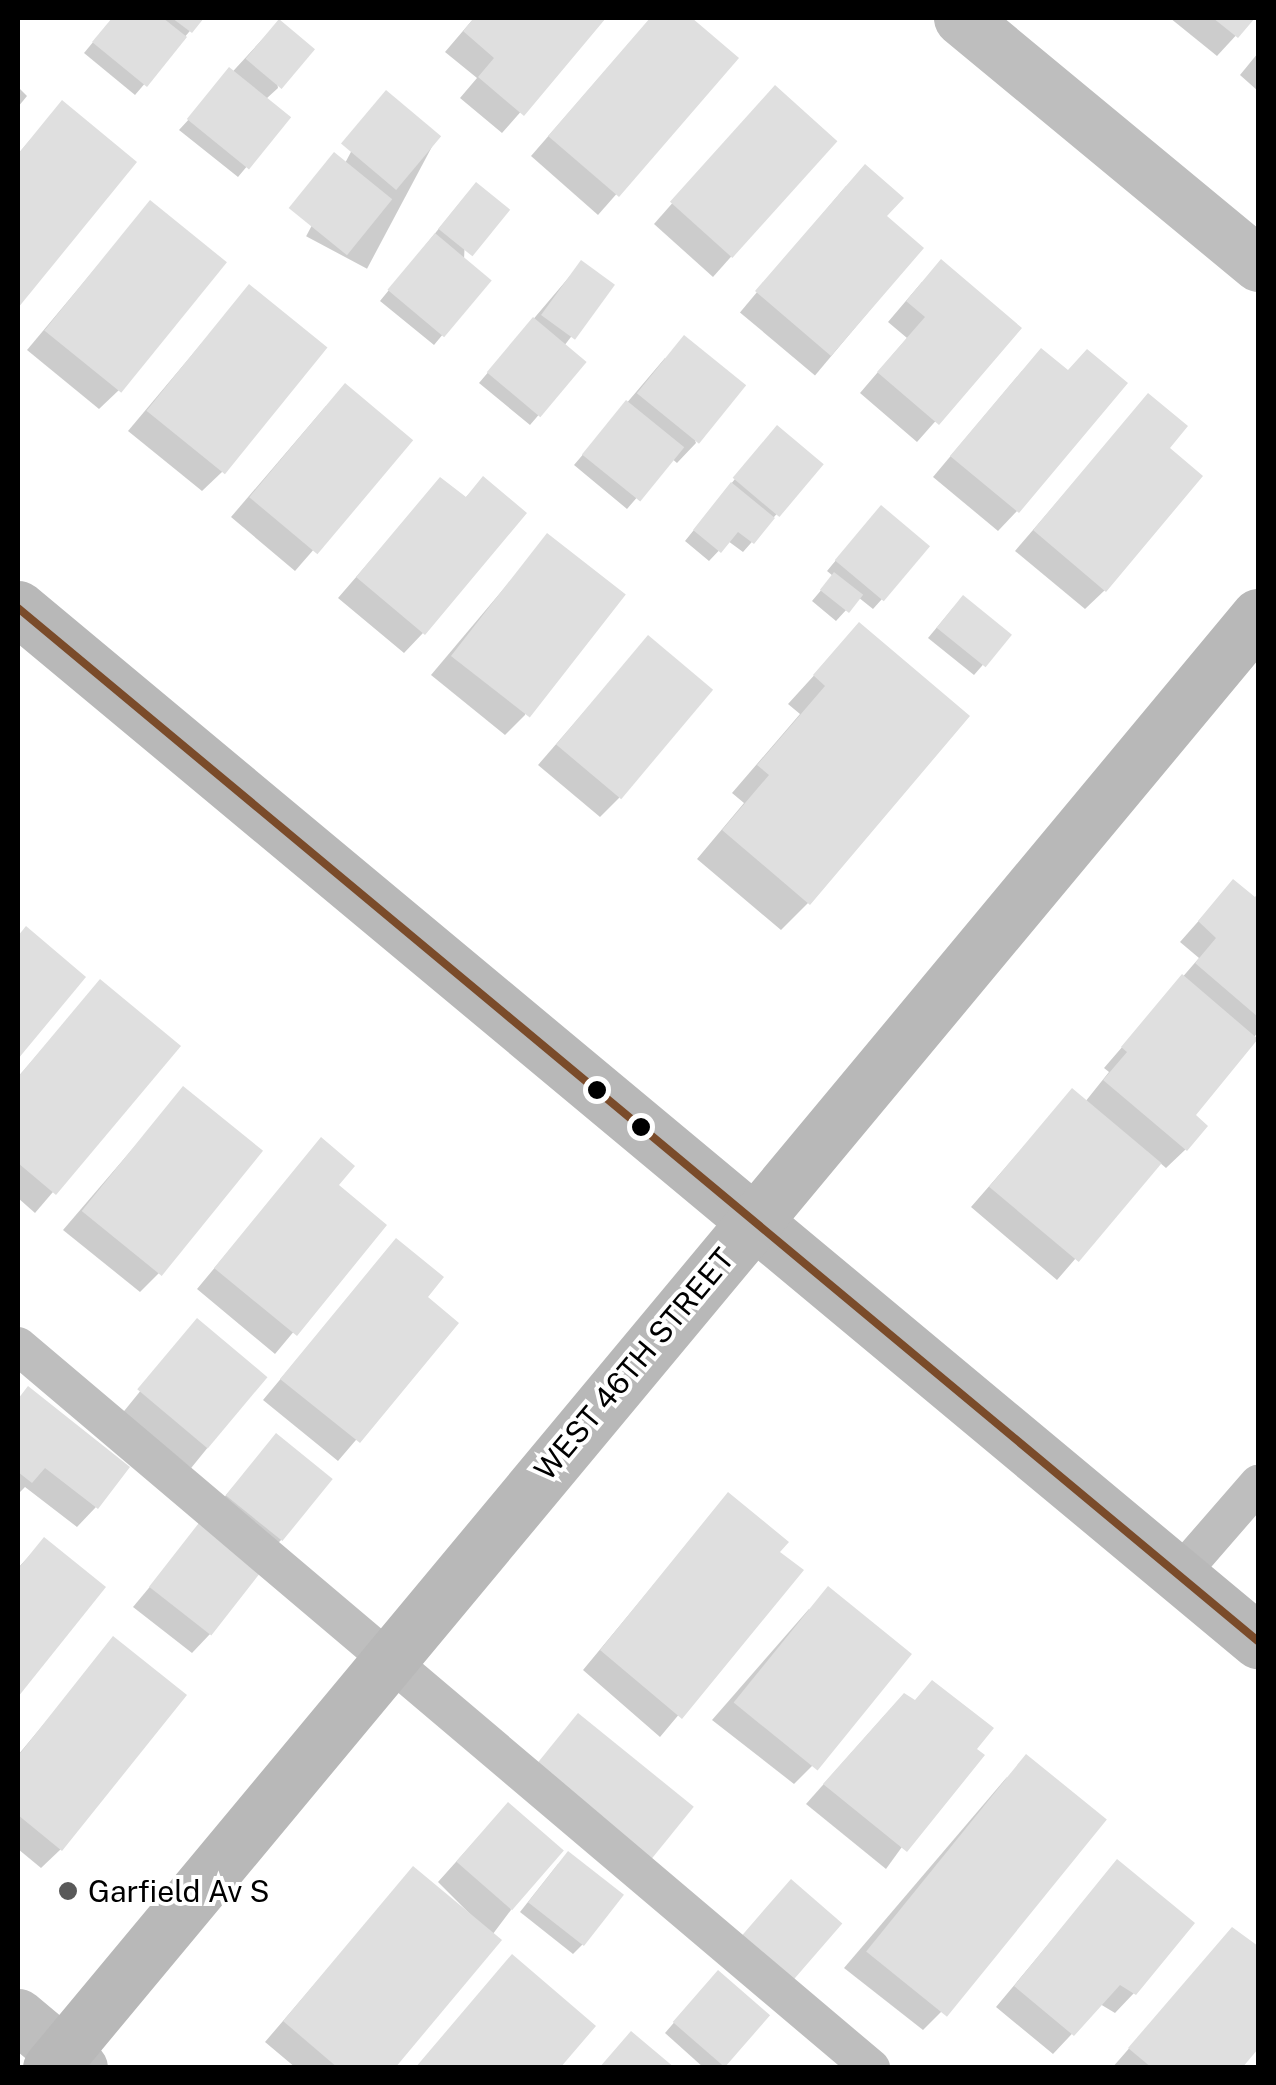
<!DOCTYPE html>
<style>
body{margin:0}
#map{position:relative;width:1276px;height:2085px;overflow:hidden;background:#fff;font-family:"Public Sans",sans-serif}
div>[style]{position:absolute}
.shadow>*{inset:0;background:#0003;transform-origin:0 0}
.building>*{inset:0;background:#dfdfdf;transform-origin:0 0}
.lane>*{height:38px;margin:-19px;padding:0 19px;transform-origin:19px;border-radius:19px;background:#bebebe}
.street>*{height:55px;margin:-27.5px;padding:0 27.5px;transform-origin:27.5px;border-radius:27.5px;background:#bebebe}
.secondary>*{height:55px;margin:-27.5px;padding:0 27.5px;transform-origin:27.5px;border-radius:27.5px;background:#b8b8b8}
.bus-1>*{height:8px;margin:-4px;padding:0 4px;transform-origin:4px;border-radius:4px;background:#7a4b2a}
.dots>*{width:28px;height:28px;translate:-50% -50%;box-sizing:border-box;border:5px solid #fff;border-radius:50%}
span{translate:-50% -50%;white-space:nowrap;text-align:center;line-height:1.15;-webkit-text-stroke:8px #fff;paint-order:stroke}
.street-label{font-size:30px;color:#000}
.poi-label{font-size:30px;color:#000}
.left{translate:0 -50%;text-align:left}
.frame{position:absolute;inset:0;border:20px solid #000;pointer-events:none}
</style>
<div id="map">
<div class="shadow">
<i style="clip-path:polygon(113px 18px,201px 18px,135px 95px,84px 53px)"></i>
<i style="clip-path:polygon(474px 18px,603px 18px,502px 133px,460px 98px,477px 78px,445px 52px)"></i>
<i style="clip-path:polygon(651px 18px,689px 18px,736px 58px,598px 215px,531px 156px)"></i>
<i style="clip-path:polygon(1170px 18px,1252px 18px,1217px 56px)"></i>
<i style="clip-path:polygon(269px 32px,278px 88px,266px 99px,288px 117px,238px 177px,179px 130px)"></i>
<i style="clip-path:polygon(1258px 53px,1258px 91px,1240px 75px)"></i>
<i style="clip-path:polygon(18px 87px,27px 96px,18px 107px)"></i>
<i style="clip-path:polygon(62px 103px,134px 162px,18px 304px,18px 154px)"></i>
<i style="left:377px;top:103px;width:69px;height:151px;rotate:28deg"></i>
<i style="clip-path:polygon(756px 108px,834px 141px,713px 277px,654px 224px)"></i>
<i style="left:846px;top:186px;width:98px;height:165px;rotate:40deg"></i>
<i style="clip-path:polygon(467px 194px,464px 260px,488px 280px,434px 345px,380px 301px)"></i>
<i style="clip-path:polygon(150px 203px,119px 390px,99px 409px,27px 350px)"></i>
<i style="clip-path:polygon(581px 263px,611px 285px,564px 346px,584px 362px,530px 425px,479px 383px)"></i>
<i style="clip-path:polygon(922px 282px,1018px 328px,917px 442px,860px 393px,907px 338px,888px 322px)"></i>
<i style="clip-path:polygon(249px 287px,222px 472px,202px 491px,128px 431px)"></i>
<i style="clip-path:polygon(665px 358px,696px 443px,677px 463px,671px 458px,627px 509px,574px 465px)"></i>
<i style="clip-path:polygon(1022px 371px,1067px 372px,1017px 511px,998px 531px,933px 477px)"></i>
<i style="clip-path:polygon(1148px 396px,1167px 449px,1105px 590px,1085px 609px,1015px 551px)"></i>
<i style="clip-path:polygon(326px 406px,409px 440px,295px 571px,231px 517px)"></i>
<i style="clip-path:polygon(768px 438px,821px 464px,743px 552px,728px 541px,709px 561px,685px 541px)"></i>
<i style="clip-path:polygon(484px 479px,423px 633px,404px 653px,338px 598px,440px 480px,464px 499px)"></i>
<i style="clip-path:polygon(871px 518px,882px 599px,873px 609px,858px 597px,836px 621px,812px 601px,833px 576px,827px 571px)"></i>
<i style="clip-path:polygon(548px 536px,525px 715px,505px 735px,431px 675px)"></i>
<i style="clip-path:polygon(953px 608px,1008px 636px,974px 675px,928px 638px)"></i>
<i style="clip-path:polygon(859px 626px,808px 903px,781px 930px,697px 859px,744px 803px,732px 793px,800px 714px,788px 704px)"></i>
<i style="clip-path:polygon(648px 638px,619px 798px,600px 817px,538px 765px)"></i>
<i style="clip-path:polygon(1233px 882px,1258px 902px,1258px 1032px,1192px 1116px,1186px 1149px,1166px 1168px,1159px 1162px,1057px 1280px,971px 1207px,1072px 1091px,1085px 1102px,1109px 1072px,1104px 1068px,1199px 958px,1180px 942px)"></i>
<i style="clip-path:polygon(26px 930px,83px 977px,18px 1055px,18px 938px)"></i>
<i style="clip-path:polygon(100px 982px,177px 1047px,35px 1213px,18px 1198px,18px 1077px)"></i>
<i style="clip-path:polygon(183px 1090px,159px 1273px,140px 1292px,63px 1230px)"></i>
<i style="clip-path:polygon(321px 1140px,336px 1185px,383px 1225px,275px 1354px,197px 1289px)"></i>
<i style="clip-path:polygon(396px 1241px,424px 1297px,455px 1324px,338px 1461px,263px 1400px)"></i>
<i style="left:197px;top:1321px;width:88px;height:118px;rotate:39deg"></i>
<i style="clip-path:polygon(28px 1389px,96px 1507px,77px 1527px,25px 1487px,18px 1494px,18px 1400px)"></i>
<i style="clip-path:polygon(276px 1437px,282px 1539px,263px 1559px,209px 1515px)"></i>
<i style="clip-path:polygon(728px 1495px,776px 1553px,800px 1570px,660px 1737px,583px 1670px)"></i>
<i style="clip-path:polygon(203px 1523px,211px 1633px,192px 1653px,133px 1607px)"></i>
<i style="clip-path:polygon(44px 1540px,103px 1587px,18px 1693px,18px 1568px)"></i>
<i style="clip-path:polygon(809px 1609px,813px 1765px,794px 1784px,712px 1720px)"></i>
<i style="clip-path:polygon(114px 1640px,61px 1849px,41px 1868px,18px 1849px,18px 1755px)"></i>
<i style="clip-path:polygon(885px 1715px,973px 1749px,886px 1869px,806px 1804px)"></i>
<i style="clip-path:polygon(1007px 1777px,942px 2011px,923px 2030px,844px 1968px)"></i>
<i style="clip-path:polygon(489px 1825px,511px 1910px,392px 2068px,296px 2068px,265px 2042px,413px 1869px,484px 1928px,438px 1882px)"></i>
<i style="clip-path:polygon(1117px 1862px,1134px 1993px,1115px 2013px,1100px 2004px,1053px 2054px,996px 2007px)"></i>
<i style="clip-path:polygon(558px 1864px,583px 1944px,573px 1954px,520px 1912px)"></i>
<i style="clip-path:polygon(1232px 1930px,1258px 1949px,1258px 2045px,1239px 2068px,1112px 2068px)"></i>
<i style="clip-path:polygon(709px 1982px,766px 2015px,719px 2068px,704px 2068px,665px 2033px)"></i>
</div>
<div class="building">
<i style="clip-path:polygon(112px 18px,163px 18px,187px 37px,147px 87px,92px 42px)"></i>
<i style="clip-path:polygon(172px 18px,204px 18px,192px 33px)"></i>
<i style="clip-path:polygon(474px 18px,606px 18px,524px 116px,478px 77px,494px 58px,463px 31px)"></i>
<i style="clip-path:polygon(650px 18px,692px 18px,739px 58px,619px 197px,548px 136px)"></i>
<i style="clip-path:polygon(1213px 18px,1255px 18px,1238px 38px)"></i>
<i style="left:279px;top:19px;width:47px;height:52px;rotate:40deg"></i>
<i style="left:229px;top:67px;width:80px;height:67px;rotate:39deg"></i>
<i style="left:775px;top:85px;width:84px;height:157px;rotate:42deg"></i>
<i style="left:386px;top:90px;width:72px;height:70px;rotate:40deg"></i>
<i style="clip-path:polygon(62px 100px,137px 162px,18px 308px,18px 154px)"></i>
<i style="left:334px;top:152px;width:75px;height:72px;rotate:39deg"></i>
<i style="clip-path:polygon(865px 164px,904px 198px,887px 216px,924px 248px,831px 356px,755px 291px)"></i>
<i style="left:476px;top:182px;width:44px;height:60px;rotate:39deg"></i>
<i style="left:150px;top:200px;width:99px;height:168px;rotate:39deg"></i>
<i style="left:435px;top:233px;width:74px;height:74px;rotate:40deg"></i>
<i style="clip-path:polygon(941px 259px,1022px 328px,939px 425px,877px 372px,925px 317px,906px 301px)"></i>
<i style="left:581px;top:260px;width:42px;height:68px;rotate:36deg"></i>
<i style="left:249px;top:284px;width:101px;height:163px;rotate:39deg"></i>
<i style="left:533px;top:317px;width:70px;height:72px;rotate:40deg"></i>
<i style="left:684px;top:335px;width:80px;height:75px;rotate:39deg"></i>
<i style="clip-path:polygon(1041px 348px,1068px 370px,1087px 349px,1128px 383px,1019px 513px,950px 456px)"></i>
<i style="left:345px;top:383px;width:89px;height:149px;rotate:40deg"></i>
<i style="clip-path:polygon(1148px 393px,1188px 426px,1170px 448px,1203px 476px,1106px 592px,1033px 530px)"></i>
<i style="left:626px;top:400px;width:75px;height:70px;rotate:39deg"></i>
<i style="left:777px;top:425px;width:61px;height:69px;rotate:40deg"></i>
<i style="clip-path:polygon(483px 476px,527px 513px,425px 635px,356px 577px,440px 477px,466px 497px)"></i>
<i style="clip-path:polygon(731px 482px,775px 518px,754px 544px,738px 532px,721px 553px,693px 530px)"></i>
<i style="left:881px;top:505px;width:64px;height:72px;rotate:40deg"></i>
<i style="left:547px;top:533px;width:100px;height:156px;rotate:38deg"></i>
<i style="left:834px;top:572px;width:37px;height:23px;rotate:38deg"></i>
<i style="left:963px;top:595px;width:63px;height:42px;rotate:39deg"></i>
<i style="clip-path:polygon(859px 622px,970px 716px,810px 905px,722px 830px,769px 775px,757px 765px,825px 686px,813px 675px)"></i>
<i style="left:648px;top:635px;width:85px;height:143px;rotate:40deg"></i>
<i style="clip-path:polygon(1233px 879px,1255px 897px,1258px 893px,1258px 1017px,1195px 963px,1216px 938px,1198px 921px)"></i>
<i style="clip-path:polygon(26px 926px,86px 977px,18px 1059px,18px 936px)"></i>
<i style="clip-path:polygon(1182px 974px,1258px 1039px,1196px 1115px,1208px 1126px,1187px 1151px,1103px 1080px,1127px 1052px,1121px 1047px)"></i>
<i style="clip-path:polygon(100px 979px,181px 1046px,56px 1195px,18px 1163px,18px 1077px)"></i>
<i style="left:183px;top:1086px;width:103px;height:161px;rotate:39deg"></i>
<i style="left:1072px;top:1088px;width:117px;height:129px;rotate:40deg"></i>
<i style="clip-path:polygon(321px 1137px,355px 1166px,339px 1185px,387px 1225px,297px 1336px,214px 1268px)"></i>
<i style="clip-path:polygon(396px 1238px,444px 1277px,428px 1297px,459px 1323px,360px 1443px,280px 1379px)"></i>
<i style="left:197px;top:1318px;width:92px;height:93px;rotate:40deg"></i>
<i style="clip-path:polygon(28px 1386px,130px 1467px,98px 1509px,45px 1468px,32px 1483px,18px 1472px,18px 1399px)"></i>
<i style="left:276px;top:1433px;width:73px;height:80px;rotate:39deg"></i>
<i style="clip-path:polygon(728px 1492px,789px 1542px,780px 1552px,804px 1570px,682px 1719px,600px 1650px)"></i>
<i style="left:202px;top:1519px;width:79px;height:86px;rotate:38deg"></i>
<i style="clip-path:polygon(44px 1537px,106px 1587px,18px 1697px,18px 1569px)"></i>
<i style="left:828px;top:1586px;width:108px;height:150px;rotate:39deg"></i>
<i style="clip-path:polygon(113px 1636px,187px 1695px,62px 1851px,18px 1815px,18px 1756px)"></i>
<i style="clip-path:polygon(932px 1680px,994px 1728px,977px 1749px,985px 1755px,907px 1852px,823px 1784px,904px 1693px,915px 1700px)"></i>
<i style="left:578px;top:1713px;width:149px;height:74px;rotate:39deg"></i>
<i style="left:1026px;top:1754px;width:104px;height:254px;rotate:39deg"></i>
<i style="left:508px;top:1802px;width:74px;height:79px;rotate:41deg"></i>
<i style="left:568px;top:1851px;width:71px;height:65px;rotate:38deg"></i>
<i style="clip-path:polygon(1117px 1859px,1195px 1923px,1136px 1995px,1120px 1985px,1074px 2036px,1014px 1986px)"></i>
<i style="clip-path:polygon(413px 1866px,502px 1940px,395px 2068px,338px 2068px,283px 2021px)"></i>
<i style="left:791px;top:1879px;width:68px;height:81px;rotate:41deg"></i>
<i style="clip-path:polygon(1232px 1927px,1258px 1946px,1258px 2049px,1242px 2068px,1152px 2068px,1128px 2048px)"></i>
<i style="clip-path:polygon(512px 1954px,596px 2026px,560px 2068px,415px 2068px)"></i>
<i style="left:718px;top:1970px;width:69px;height:69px;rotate:41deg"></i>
<i style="clip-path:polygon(631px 2031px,675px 2068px,599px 2068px)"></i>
</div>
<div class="lane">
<i style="left:18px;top:1346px;width:1118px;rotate:40.25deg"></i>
<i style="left:1179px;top:1575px;width:121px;rotate:-49deg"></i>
</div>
<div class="street">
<i style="left:961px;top:18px;width:386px;rotate:39.6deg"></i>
<i style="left:18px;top:2016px;width:81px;rotate:40deg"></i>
</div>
<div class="secondary">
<i style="left:18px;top:608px;width:1614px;rotate:39.8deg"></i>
<i style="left:50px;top:2068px;width:1889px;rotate:-50.24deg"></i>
</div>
<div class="bus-1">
<i style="left:18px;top:608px;width:1614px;rotate:39.8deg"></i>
</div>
<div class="dots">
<i style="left:597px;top:1090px;background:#000"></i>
<i style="left:641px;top:1127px;background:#000"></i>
<i style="left:68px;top:1891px;background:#595959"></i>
</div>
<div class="street-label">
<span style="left:634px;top:1364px;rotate:-50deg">WEST 46TH STREET</span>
</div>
<div class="poi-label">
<span class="left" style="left:88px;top:1891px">Garfield Av S</span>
</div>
<div class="frame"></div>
</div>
